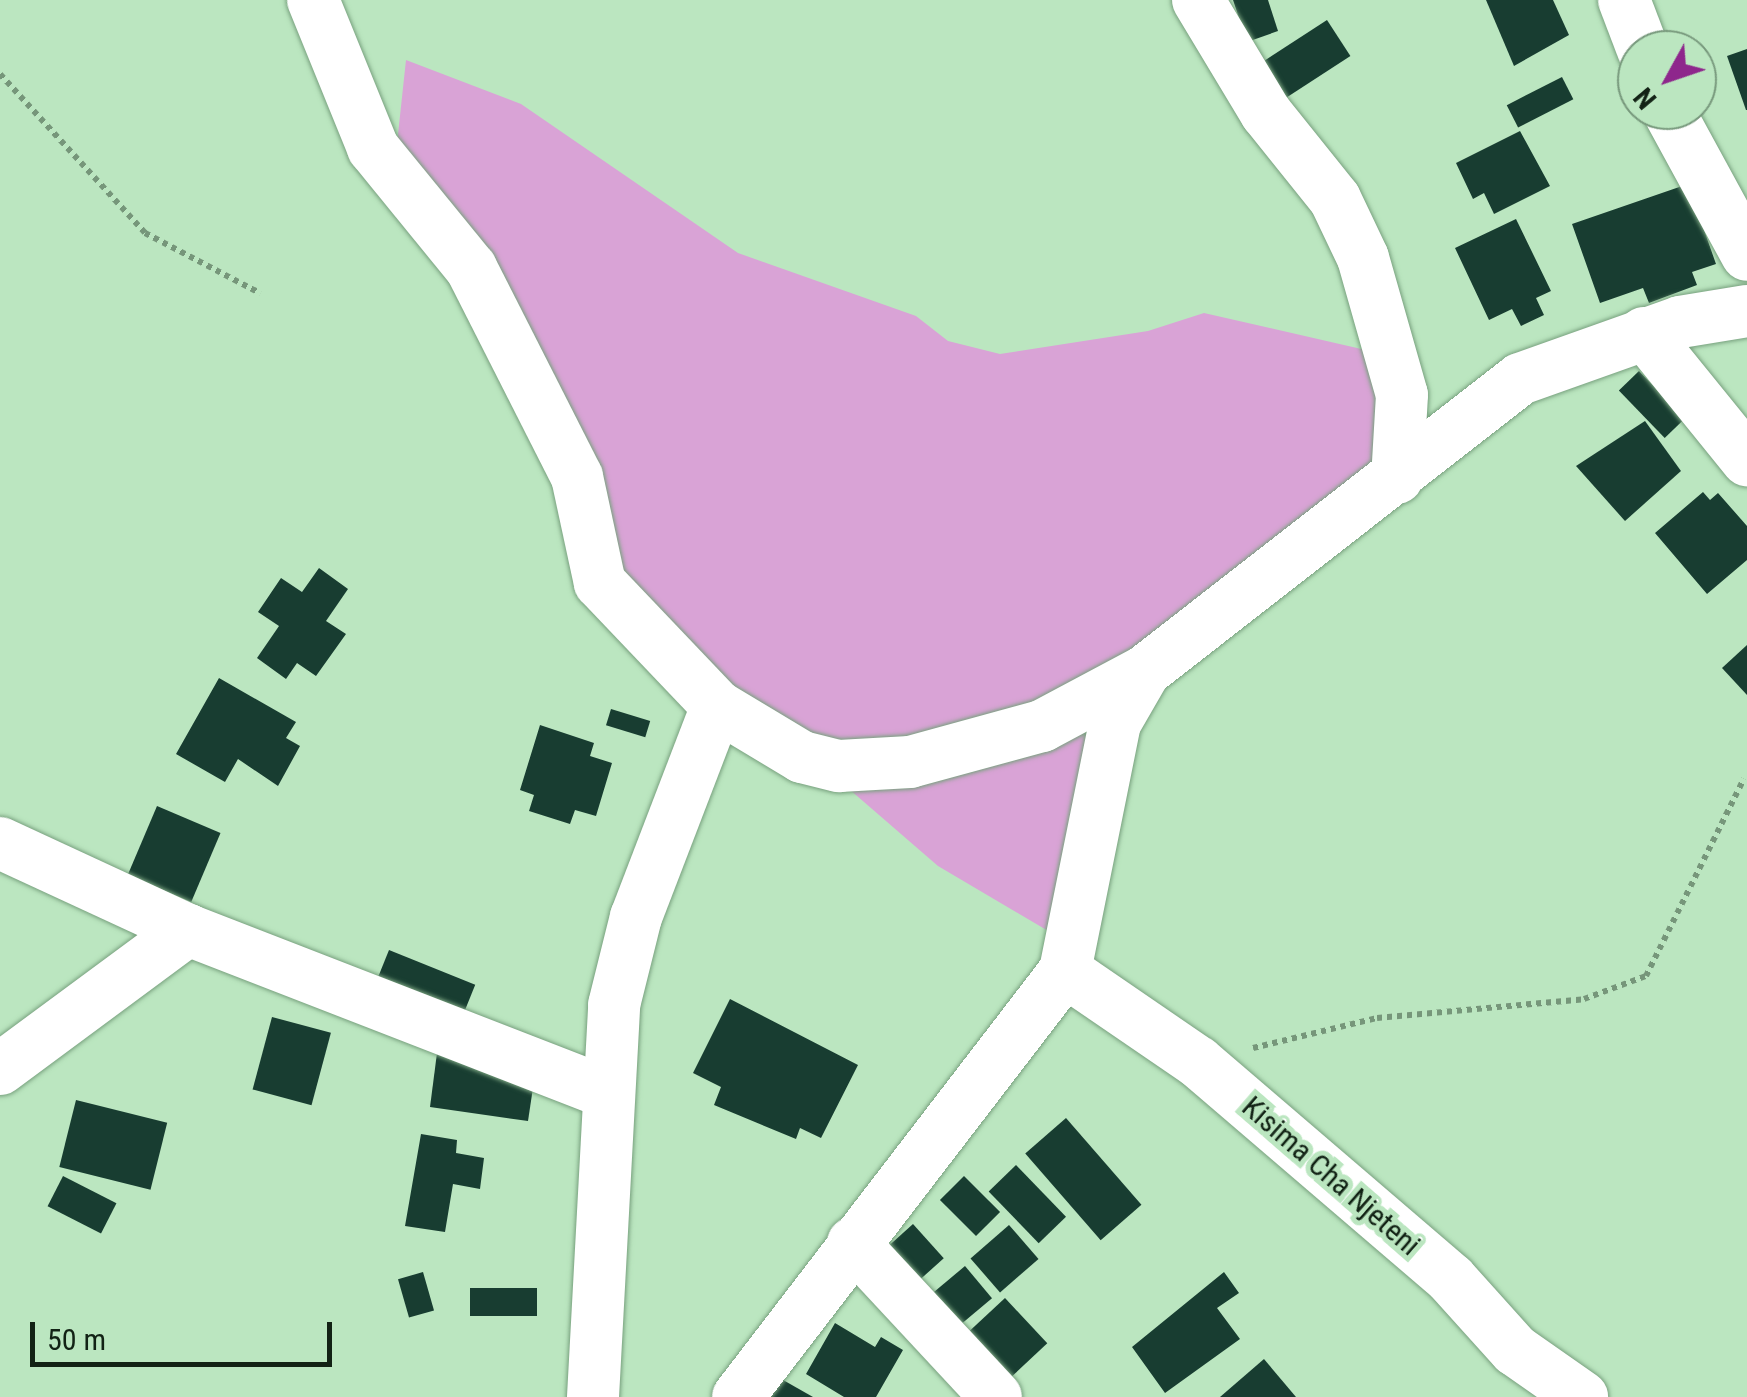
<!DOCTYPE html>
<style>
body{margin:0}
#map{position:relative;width:1747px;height:1397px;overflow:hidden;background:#bbe6c0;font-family:"Roboto Condensed",sans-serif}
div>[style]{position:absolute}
.green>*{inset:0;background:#d9a3d6}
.building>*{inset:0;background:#183d31;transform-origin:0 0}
.path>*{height:6px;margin-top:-3px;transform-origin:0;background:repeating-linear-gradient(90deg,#76967a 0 5px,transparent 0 10px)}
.roads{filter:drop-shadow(0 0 2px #78a17e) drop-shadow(0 0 2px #78a17e)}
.minor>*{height:52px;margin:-26px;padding:0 26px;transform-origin:26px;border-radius:26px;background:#fff}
span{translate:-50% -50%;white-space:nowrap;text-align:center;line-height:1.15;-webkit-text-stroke:10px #bbe6c0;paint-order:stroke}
.street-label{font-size:30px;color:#122215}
.north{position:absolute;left:1617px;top:30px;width:100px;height:100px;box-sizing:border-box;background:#bbe6c0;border:2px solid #77987c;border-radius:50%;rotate:230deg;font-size:28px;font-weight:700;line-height:40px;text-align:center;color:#122215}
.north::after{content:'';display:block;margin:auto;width:35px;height:45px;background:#8e268c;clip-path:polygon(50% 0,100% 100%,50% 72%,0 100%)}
.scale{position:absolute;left:30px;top:1322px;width:302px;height:45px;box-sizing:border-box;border:5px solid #122215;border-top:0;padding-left:12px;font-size:30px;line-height:35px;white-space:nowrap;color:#122215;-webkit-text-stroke:8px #bbe6c0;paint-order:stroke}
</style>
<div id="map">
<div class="green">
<i style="clip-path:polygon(406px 60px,521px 104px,738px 253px,916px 316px,948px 341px,1000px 354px,1148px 331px,1204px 313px,1370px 351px,1390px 465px,1182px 622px,1055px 935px,938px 866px,612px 584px,570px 475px,392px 190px)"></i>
</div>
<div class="building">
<i style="clip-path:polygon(1233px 0,1268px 0,1278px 31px,1247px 42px)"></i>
<i style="clip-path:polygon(1486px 0,1553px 0,1569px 35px,1514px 66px)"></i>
<i style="left:1327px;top:20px;width:43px;height:99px;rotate:57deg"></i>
<i style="clip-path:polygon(1747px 49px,1747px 110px,1746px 110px,1727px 56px)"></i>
<i style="left:1562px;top:77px;width:25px;height:62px;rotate:63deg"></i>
<i style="clip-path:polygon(1520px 131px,1550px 186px,1494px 214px,1484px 193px,1473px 199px,1456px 163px)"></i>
<i style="clip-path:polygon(1688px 184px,1716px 264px,1692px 272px,1697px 285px,1649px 303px,1643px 288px,1600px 303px,1572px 224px)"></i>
<i style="clip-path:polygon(1516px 219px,1551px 291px,1536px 298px,1544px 315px,1521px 326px,1512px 309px,1489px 320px,1455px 248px)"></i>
<i style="left:1639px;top:371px;width:66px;height:28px;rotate:46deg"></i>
<i style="clip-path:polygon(1645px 421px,1681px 471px,1625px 521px,1576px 466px)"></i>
<i style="clip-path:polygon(1703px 492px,1710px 500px,1718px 493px,1747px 526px,1747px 560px,1707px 594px,1655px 533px)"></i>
<i style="clip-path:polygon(319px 568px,348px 589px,326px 621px,346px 634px,316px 676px,297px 663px,286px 679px,257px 658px,279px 626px,258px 612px,281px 578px,302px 592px)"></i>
<i style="clip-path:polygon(1747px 645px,1747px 695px,1722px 668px)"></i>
<i style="clip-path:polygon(219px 678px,296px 722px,286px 738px,300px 746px,278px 786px,238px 759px,225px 782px,176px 754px)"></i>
<i style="left:611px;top:709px;width:41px;height:17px;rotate:17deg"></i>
<i style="clip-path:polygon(540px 725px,594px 743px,590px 756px,612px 763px,596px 816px,575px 810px,570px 824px,529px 811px,534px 795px,520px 790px)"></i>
<i style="left:157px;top:806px;width:69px;height:75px;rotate:23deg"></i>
<i style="left:389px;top:950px;width:93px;height:46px;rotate:22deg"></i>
<i style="clip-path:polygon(730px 999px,858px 1065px,821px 1138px,800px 1128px,796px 1139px,714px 1105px,721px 1087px,693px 1073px)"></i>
<i style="left:272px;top:1017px;width:61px;height:75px;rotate:15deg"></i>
<i style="clip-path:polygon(437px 1053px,534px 1081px,528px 1121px,430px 1107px)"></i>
<i style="left:76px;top:1100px;width:94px;height:69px;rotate:14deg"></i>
<i style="left:1066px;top:1118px;width:115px;height:54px;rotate:49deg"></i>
<i style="clip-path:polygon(421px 1134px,457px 1140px,456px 1153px,484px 1158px,480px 1189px,453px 1184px,445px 1232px,405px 1226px)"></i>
<i style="left:1016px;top:1165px;width:72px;height:38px;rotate:46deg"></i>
<i style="left:63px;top:1176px;width:60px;height:34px;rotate:27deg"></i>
<i style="left:964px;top:1176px;width:51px;height:34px;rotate:45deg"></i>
<i style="left:913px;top:1224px;width:46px;height:36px;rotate:48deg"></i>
<i style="left:1009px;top:1225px;width:45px;height:51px;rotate:49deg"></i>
<i style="left:965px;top:1266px;width:42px;height:58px;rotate:50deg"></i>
<i style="left:423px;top:1272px;width:40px;height:26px;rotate:74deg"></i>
<i style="clip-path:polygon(1224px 1272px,1239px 1293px,1217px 1308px,1240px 1339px,1165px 1393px,1132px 1347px)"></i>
<i style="left:537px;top:1288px;width:28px;height:67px;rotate:90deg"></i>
<i style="left:1005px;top:1298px;width:62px;height:65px;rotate:47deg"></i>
<i style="clip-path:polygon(835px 1323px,875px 1347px,881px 1337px,903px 1350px,876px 1397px,844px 1397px,806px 1374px)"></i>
<i style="clip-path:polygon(1264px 1359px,1296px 1397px,1220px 1397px)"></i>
<i style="clip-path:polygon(769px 1372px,813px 1397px,755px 1397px)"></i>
</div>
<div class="path">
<i style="left:0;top:74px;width:215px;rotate:47.6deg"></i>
<i style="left:145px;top:233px;width:130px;rotate:27.6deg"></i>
<i style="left:1253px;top:1048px;width:128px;rotate:-13.6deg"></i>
<i style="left:1377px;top:1018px;width:208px;rotate:-5.2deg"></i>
<i style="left:1584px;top:999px;width:66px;rotate:-20.4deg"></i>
<i style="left:1646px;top:976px;width:220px;rotate:-63.6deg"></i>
</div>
<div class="roads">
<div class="minor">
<i style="left:313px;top:0;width:160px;rotate:67.9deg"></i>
<i style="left:373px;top:148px;width:155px;rotate:50.8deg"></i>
<i style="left:471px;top:268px;width:234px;rotate:63.1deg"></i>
<i style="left:577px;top:477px;width:108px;rotate:77.8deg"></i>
<i style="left:600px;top:583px;width:170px;rotate:46.4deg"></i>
<i style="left:717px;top:706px;width:99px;rotate:31deg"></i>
<i style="left:802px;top:757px;width:38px;rotate:14deg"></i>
<i style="left:839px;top:766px;width:71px;rotate:-3.2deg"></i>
<i style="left:910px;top:762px;width:137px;rotate:-15.3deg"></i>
<i style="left:1042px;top:726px;width:117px;rotate:-28.1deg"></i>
<i style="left:1198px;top:0;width:132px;rotate:59deg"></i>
<i style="left:1266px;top:113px;width:110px;rotate:51.3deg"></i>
<i style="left:1335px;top:199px;width:65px;rotate:64.6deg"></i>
<i style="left:1363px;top:258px;width:142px;rotate:74.1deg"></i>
<i style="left:1402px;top:395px;width:83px;rotate:93.4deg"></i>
<i style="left:1624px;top:0;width:53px;rotate:69.2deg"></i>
<i style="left:1668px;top:110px;width:165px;rotate:61.4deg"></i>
<i style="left:1644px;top:333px;width:164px;rotate:51deg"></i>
<i style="left:0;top:843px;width:207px;rotate:24.8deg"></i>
<i style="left:188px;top:930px;width:447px;rotate:21.2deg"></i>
<i style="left:1065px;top:971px;width:161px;rotate:34.4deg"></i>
<i style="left:1198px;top:1062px;width:333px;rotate:40.6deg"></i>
<i style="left:1451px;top:1279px;width:96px;rotate:48deg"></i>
<i style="left:1515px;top:1350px;width:82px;rotate:35deg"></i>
<i style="left:0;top:1069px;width:234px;rotate:-36.5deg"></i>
<i style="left:853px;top:1243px;width:210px;rotate:47.1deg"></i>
<i style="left:593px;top:1397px;width:393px;rotate:-86.9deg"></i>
<i style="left:614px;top:1005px;width:91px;rotate:-76deg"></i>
<i style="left:636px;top:917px;width:226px;rotate:-69deg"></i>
<i style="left:738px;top:1397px;width:537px;rotate:-52.49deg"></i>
<i style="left:1065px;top:971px;width:253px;rotate:-78.6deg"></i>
<i style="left:1115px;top:723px;width:60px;rotate:-60deg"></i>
<i style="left:1145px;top:671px;width:475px;rotate:-37.9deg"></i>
<i style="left:1520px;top:379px;width:170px;rotate:-19.6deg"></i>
<i style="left:1680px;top:322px;width:68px;rotate:-9.3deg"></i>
</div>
</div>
<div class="street-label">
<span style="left:1331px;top:1176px;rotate:41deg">Kisima Cha Njeteni</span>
</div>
<div class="north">N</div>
<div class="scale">50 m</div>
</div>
